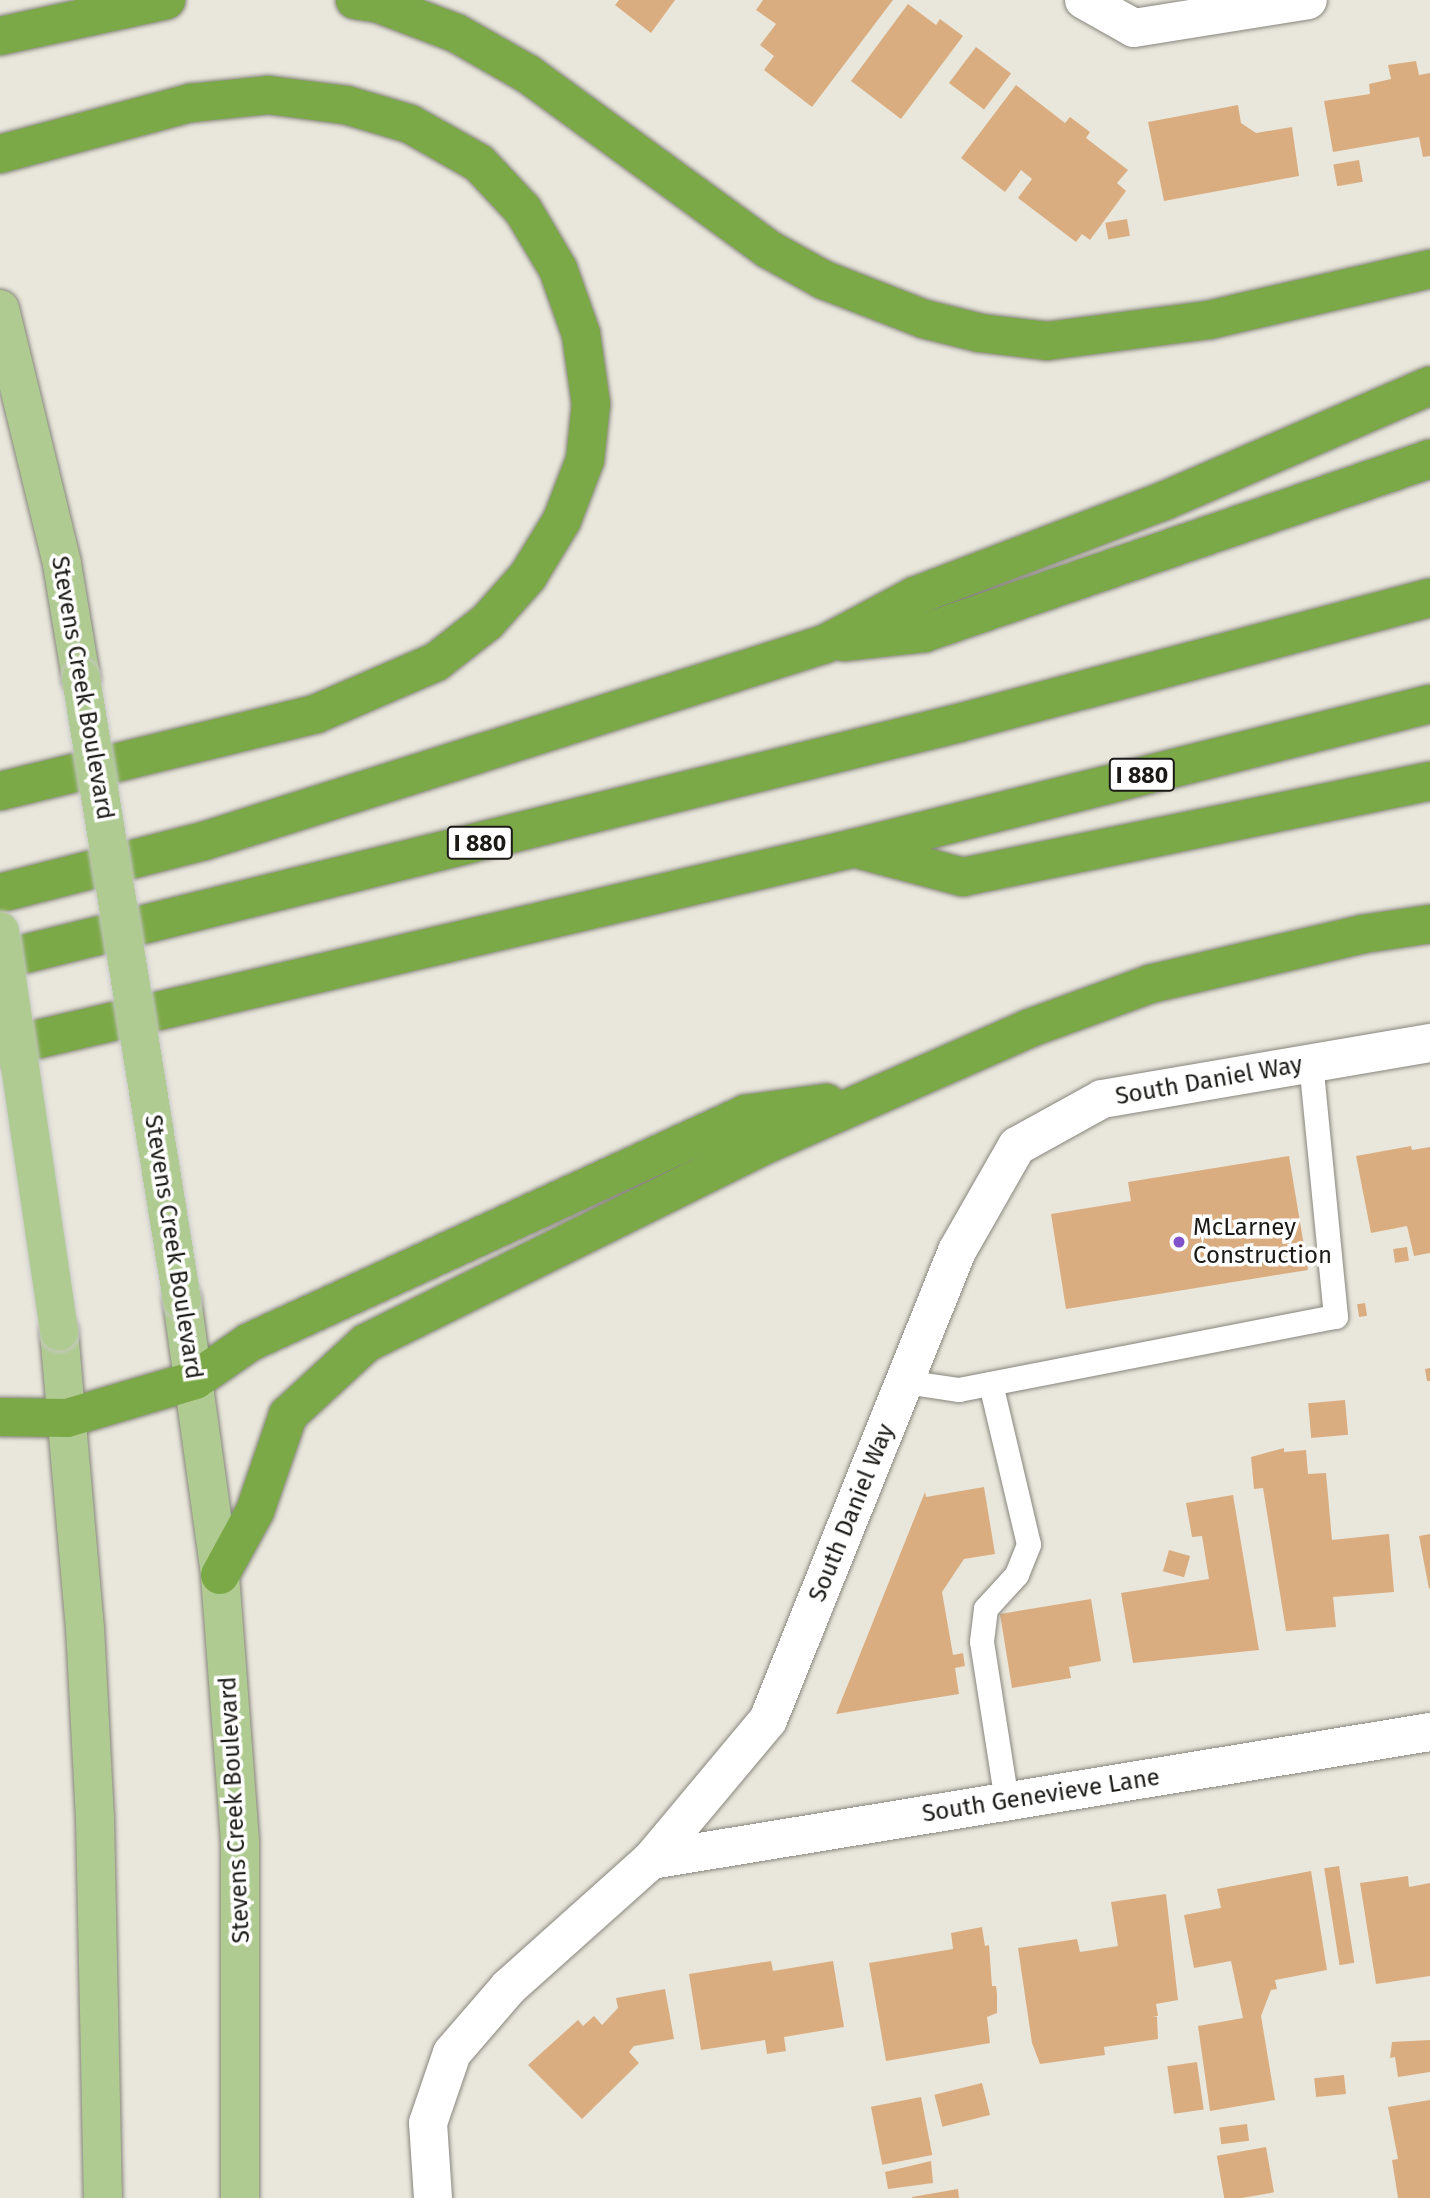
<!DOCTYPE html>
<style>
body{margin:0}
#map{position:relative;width:1430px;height:2198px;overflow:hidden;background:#e9e7dc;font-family:"Fira Sans",sans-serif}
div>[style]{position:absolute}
.building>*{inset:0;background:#daad81;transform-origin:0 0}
.roads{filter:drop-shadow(0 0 2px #88867d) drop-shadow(0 0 2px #88867d)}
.lane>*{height:24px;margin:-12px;padding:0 12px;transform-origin:12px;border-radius:12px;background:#fff}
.street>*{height:38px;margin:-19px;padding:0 19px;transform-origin:19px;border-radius:19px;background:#fff}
.primary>*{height:38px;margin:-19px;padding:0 19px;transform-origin:19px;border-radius:19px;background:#b0cb91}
.highway>*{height:38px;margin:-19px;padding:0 19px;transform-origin:19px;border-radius:19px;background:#7ca947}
.bridges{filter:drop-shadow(0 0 2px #c8c8c7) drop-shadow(0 0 2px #c8c8c7)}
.primary-bridge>*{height:38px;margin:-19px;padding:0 19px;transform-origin:19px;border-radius:19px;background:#b0cb91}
.dots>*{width:19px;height:19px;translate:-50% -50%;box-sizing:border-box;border:4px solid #fff;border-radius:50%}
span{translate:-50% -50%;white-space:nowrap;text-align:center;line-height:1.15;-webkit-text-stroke:7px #fff;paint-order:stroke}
.shield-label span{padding:2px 5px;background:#fff;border:2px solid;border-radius:5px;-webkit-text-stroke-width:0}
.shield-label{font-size:23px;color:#1b1a17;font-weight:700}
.street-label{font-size:24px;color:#1b1a17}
.poi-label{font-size:24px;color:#1b1a17}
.left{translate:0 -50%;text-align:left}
</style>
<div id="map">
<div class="building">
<i style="clip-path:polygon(619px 0,675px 0,651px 33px,615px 5px)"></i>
<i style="clip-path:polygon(763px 0,893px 0,812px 107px,764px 70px,774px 56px,760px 45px,776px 24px,756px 10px)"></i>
<i style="clip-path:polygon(908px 4px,936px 25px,940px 19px,963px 36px,901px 119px,851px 81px)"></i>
<i style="left:976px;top:47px;width:44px;height:45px;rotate:37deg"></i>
<i style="clip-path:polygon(1416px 61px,1419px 75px,1430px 73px,1430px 156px,1423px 157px,1419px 137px,1333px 152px,1324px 101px,1370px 94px,1369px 84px,1391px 79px,1388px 65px)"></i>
<i style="clip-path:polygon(1016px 85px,1065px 123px,1070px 117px,1090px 132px,1086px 138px,1128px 170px,1117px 183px,1126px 191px,1090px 240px,1082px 234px,1076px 242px,1018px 198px,1032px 179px,1021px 170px,1005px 192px,961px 158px)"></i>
<i style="clip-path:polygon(1238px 105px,1241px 123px,1256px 133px,1292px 127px,1299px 176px,1164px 201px,1148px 122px)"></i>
<i style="left:1359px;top:160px;width:22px;height:26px;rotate:80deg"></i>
<i style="left:1127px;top:219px;width:17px;height:22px;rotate:80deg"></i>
<i style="clip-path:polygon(1411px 1146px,1412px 1150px,1430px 1147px,1430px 1253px,1414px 1256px,1407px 1226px,1371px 1233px,1356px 1156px)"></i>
<i style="clip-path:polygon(1289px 1156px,1308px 1270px,1066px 1309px,1051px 1214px,1131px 1201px,1128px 1182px)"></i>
<i style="left:1407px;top:1247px;width:14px;height:14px;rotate:82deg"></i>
<i style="left:1365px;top:1303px;width:13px;height:8px;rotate:81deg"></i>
<i style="clip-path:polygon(1430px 1368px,1430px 1381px,1427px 1381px,1425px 1369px)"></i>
<i style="left:1345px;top:1400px;width:35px;height:37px;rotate:85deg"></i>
<i style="clip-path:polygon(1284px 1448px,1284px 1452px,1306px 1450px,1308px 1474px,1326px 1473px,1332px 1540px,1389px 1534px,1394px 1592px,1333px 1597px,1336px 1627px,1286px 1631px,1263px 1488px,1254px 1489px,1251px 1457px)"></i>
<i style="clip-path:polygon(984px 1487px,995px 1554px,964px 1559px,942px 1592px,953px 1655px,963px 1653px,965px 1666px,955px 1668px,959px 1694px,836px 1714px,925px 1492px,926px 1497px)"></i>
<i style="clip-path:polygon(1233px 1495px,1259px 1650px,1133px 1663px,1121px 1593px,1209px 1579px,1202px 1536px,1192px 1537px,1186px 1503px)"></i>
<i style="clip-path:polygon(1430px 1534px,1430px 1588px,1429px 1589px,1419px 1536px)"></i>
<i style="left:1169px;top:1550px;width:22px;height:22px;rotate:16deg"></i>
<i style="clip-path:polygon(1091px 1599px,1101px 1661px,1069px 1667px,1071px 1678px,1012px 1688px,1000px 1614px)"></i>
<i style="left:1339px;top:1866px;width:98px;height:15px;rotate:81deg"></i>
<i style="clip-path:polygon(1311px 1871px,1327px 1970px,1275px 1980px,1277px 1989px,1271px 1990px,1261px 2016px,1275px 2100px,1210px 2111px,1198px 2026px,1243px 2018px,1231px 1961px,1194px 1968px,1184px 1915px,1221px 1908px,1217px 1889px)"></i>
<i style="clip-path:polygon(1408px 1876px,1409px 1887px,1430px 1883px,1430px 1976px,1376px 1984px,1360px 1883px)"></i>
<i style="clip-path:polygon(1166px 1894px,1178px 2000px,1156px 2004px,1158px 2016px,1153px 2016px,1157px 2017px,1158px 2039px,1104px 2047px,1105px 2055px,1040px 2064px,1032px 2043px,1018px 1948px,1077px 1939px,1080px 1952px,1118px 1946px,1111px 1902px)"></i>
<i style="clip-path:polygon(982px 1927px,985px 1946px,989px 1945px,992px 1986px,996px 1986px,997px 1994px,997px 2013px,987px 2017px,990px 2043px,886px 2061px,869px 1963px,953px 1949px,951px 1933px)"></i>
<i style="clip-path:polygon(771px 1961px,773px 1971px,833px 1961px,844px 2027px,784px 2037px,786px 2051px,767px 2054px,765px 2040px,701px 2050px,689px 1974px)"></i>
<i style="clip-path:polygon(665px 1989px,674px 2039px,634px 2046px,629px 2052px,639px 2063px,582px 2119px,528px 2065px,578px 2020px,583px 2026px,594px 2016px,602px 2025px,618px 2008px,616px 1998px)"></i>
<i style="clip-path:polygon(1430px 2040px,1430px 2072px,1398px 2077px,1395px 2057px,1390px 2058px,1392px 2042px)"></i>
<i style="left:1197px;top:2062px;width:48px;height:30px;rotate:82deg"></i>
<i style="left:1344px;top:2075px;width:19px;height:30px;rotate:84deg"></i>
<i style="left:982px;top:2083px;width:33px;height:49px;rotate:76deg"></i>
<i style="left:921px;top:2097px;width:59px;height:51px;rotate:79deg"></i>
<i style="clip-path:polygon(1430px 2100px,1430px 2198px,1398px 2198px,1392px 2160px,1398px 2159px,1388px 2107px)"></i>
<i style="left:1247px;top:2124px;width:17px;height:28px;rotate:83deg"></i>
<i style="left:1266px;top:2147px;width:46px;height:50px;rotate:80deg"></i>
<i style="clip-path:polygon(931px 2161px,933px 2183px,888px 2189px,885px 2172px)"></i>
<i style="clip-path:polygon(958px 2189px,959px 2198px,912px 2198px,912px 2197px)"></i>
</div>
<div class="roads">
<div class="lane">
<i style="left:905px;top:1382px;width:55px;rotate:8.4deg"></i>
<i style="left:959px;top:1390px;width:384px;rotate:-11deg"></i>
<i style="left:1336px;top:1317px;width:255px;rotate:-95.6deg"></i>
<i style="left:991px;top:1384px;width:165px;rotate:76.7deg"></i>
<i style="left:1029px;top:1545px;width:32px;rotate:112deg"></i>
<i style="left:1017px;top:1575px;width:46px;rotate:132.4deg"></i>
<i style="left:986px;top:1609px;width:33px;rotate:97deg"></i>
<i style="left:982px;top:1642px;width:161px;rotate:81.1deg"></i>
</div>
<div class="street">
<i style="left:1084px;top:0;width:57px;rotate:29.2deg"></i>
<i style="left:1134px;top:28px;width:176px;rotate:-9.1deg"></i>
<i style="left:651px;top:1860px;width:789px;rotate:-9.33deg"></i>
<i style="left:433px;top:2198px;width:75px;rotate:-93.8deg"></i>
<i style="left:428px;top:2123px;width:74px;rotate:-71.1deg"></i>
<i style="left:452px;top:2053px;width:87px;rotate:-49.2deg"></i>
<i style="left:509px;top:1987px;width:191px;rotate:-41.8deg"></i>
<i style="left:651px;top:1860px;width:182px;rotate:-50.1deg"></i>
<i style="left:768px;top:1720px;width:506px;rotate:-68.05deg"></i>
<i style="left:957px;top:1251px;width:121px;rotate:-60.3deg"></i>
<i style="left:1017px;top:1146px;width:97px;rotate:-28.9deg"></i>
<i style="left:1102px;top:1099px;width:333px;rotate:-9.7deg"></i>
</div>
<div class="primary">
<i style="left:0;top:309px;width:262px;rotate:76.3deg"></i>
<i style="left:62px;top:564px;width:116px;rotate:80.5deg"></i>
<i style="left:182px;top:1300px;width:278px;rotate:82.1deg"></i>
<i style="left:220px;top:1575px;width:268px;rotate:85.7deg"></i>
<i style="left:240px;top:1842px;width:356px;rotate:90deg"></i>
<i style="left:59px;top:1332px;width:297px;rotate:85deg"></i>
<i style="left:85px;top:1628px;width:191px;rotate:87deg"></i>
<i style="left:95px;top:1819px;width:379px;rotate:88.8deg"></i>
</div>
<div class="highway">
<i style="left:355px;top:0;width:22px;rotate:8deg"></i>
<i style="left:377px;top:3px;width:85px;rotate:20.8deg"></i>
<i style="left:456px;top:33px;width:83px;rotate:29.7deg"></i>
<i style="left:528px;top:74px;width:297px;rotate:36.1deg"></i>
<i style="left:768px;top:249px;width:64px;rotate:29deg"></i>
<i style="left:824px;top:280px;width:107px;rotate:21.3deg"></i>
<i style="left:924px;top:319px;width:58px;rotate:14deg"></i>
<i style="left:980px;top:333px;width:67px;rotate:6.8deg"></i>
<i style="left:1047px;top:341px;width:163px;rotate:-7.4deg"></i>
<i style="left:1209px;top:320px;width:227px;rotate:-13deg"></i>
<i style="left:0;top:36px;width:170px;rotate:-12.2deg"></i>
<i style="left:0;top:154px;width:198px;rotate:-15deg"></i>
<i style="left:191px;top:103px;width:77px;rotate:-5.9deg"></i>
<i style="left:268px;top:95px;width:79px;rotate:7.3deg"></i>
<i style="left:346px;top:105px;width:67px;rotate:16.5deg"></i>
<i style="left:410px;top:124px;width:79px;rotate:29.5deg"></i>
<i style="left:479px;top:163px;width:64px;rotate:46.9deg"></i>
<i style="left:523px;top:210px;width:69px;rotate:59.3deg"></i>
<i style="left:558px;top:269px;width:69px;rotate:70.5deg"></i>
<i style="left:581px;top:334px;width:71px;rotate:81.9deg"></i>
<i style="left:591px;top:404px;width:56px;rotate:96.1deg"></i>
<i style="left:585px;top:460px;width:64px;rotate:111deg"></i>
<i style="left:562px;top:520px;width:66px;rotate:121.3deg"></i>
<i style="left:528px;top:576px;width:62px;rotate:131.7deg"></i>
<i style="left:487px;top:622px;width:65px;rotate:141.9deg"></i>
<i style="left:436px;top:662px;width:131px;rotate:156.6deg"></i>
<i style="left:316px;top:714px;width:325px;rotate:166.3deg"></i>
<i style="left:844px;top:642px;width:81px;rotate:-6.4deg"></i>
<i style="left:924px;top:633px;width:535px;rotate:-18.98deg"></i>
<i style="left:857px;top:849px;width:110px;rotate:14.8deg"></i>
<i style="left:963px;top:877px;width:477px;rotate:-11.6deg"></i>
<i style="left:0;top:893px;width:211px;rotate:-14.3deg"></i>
<i style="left:204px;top:841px;width:651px;rotate:-17.6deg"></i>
<i style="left:825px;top:644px;width:102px;rotate:-28.1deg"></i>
<i style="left:915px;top:596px;width:267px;rotate:-20.9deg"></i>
<i style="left:1164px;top:501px;width:290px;rotate:-23.4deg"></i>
<i style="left:0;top:960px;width:988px;rotate:-13.88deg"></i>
<i style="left:959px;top:723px;width:487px;rotate:-14.9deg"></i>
<i style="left:0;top:1048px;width:878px;rotate:-13.17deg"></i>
<i style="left:855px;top:848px;width:593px;rotate:-14.06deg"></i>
<i style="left:0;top:1417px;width:67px;rotate:0.9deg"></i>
<i style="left:67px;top:1418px;width:134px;rotate:-16.5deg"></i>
<i style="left:195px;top:1380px;width:67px;rotate:-34.6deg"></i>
<i style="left:250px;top:1342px;width:546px;rotate:-24.69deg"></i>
<i style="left:746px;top:1114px;width:81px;rotate:-7.8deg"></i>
<i style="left:220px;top:1575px;width:73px;rotate:-61.3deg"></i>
<i style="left:255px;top:1511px;width:102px;rotate:-71deg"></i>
<i style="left:288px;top:1415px;width:106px;rotate:-42.7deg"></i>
<i style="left:366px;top:1343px;width:448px;rotate:-26.4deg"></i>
<i style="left:767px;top:1144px;width:287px;rotate:-23.8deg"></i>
<i style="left:1030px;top:1028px;width:128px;rotate:-20.1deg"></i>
<i style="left:1150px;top:984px;width:219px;rotate:-13.2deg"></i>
<i style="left:1363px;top:934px;width:68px;rotate:-8.5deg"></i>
</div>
</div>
<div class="bridges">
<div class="primary-bridge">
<i style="left:81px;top:678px;width:630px;rotate:80.78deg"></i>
<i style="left:0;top:931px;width:405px;rotate:81.6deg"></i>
</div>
</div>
<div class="dots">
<i style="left:1179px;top:1242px;background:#8151c9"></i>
</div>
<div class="shield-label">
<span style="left:1142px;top:775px">I 880</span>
<span style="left:480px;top:843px">I 880</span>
</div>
<div class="street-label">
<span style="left:82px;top:688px;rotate:80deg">Stevens Creek Boulevard</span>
<span style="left:1209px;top:1081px;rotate:-10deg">South Daniel Way</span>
<span style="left:173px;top:1247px;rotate:81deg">Stevens Creek Boulevard</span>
<span style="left:852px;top:1513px;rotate:-68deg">South Daniel Way</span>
<span style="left:1041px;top:1796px;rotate:-9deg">South Genevieve Lane</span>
<span style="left:235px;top:1810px;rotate:-93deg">Stevens Creek Boulevard</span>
</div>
<div class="poi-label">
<span class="left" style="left:1193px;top:1242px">McLarney<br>Construction</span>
</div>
</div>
